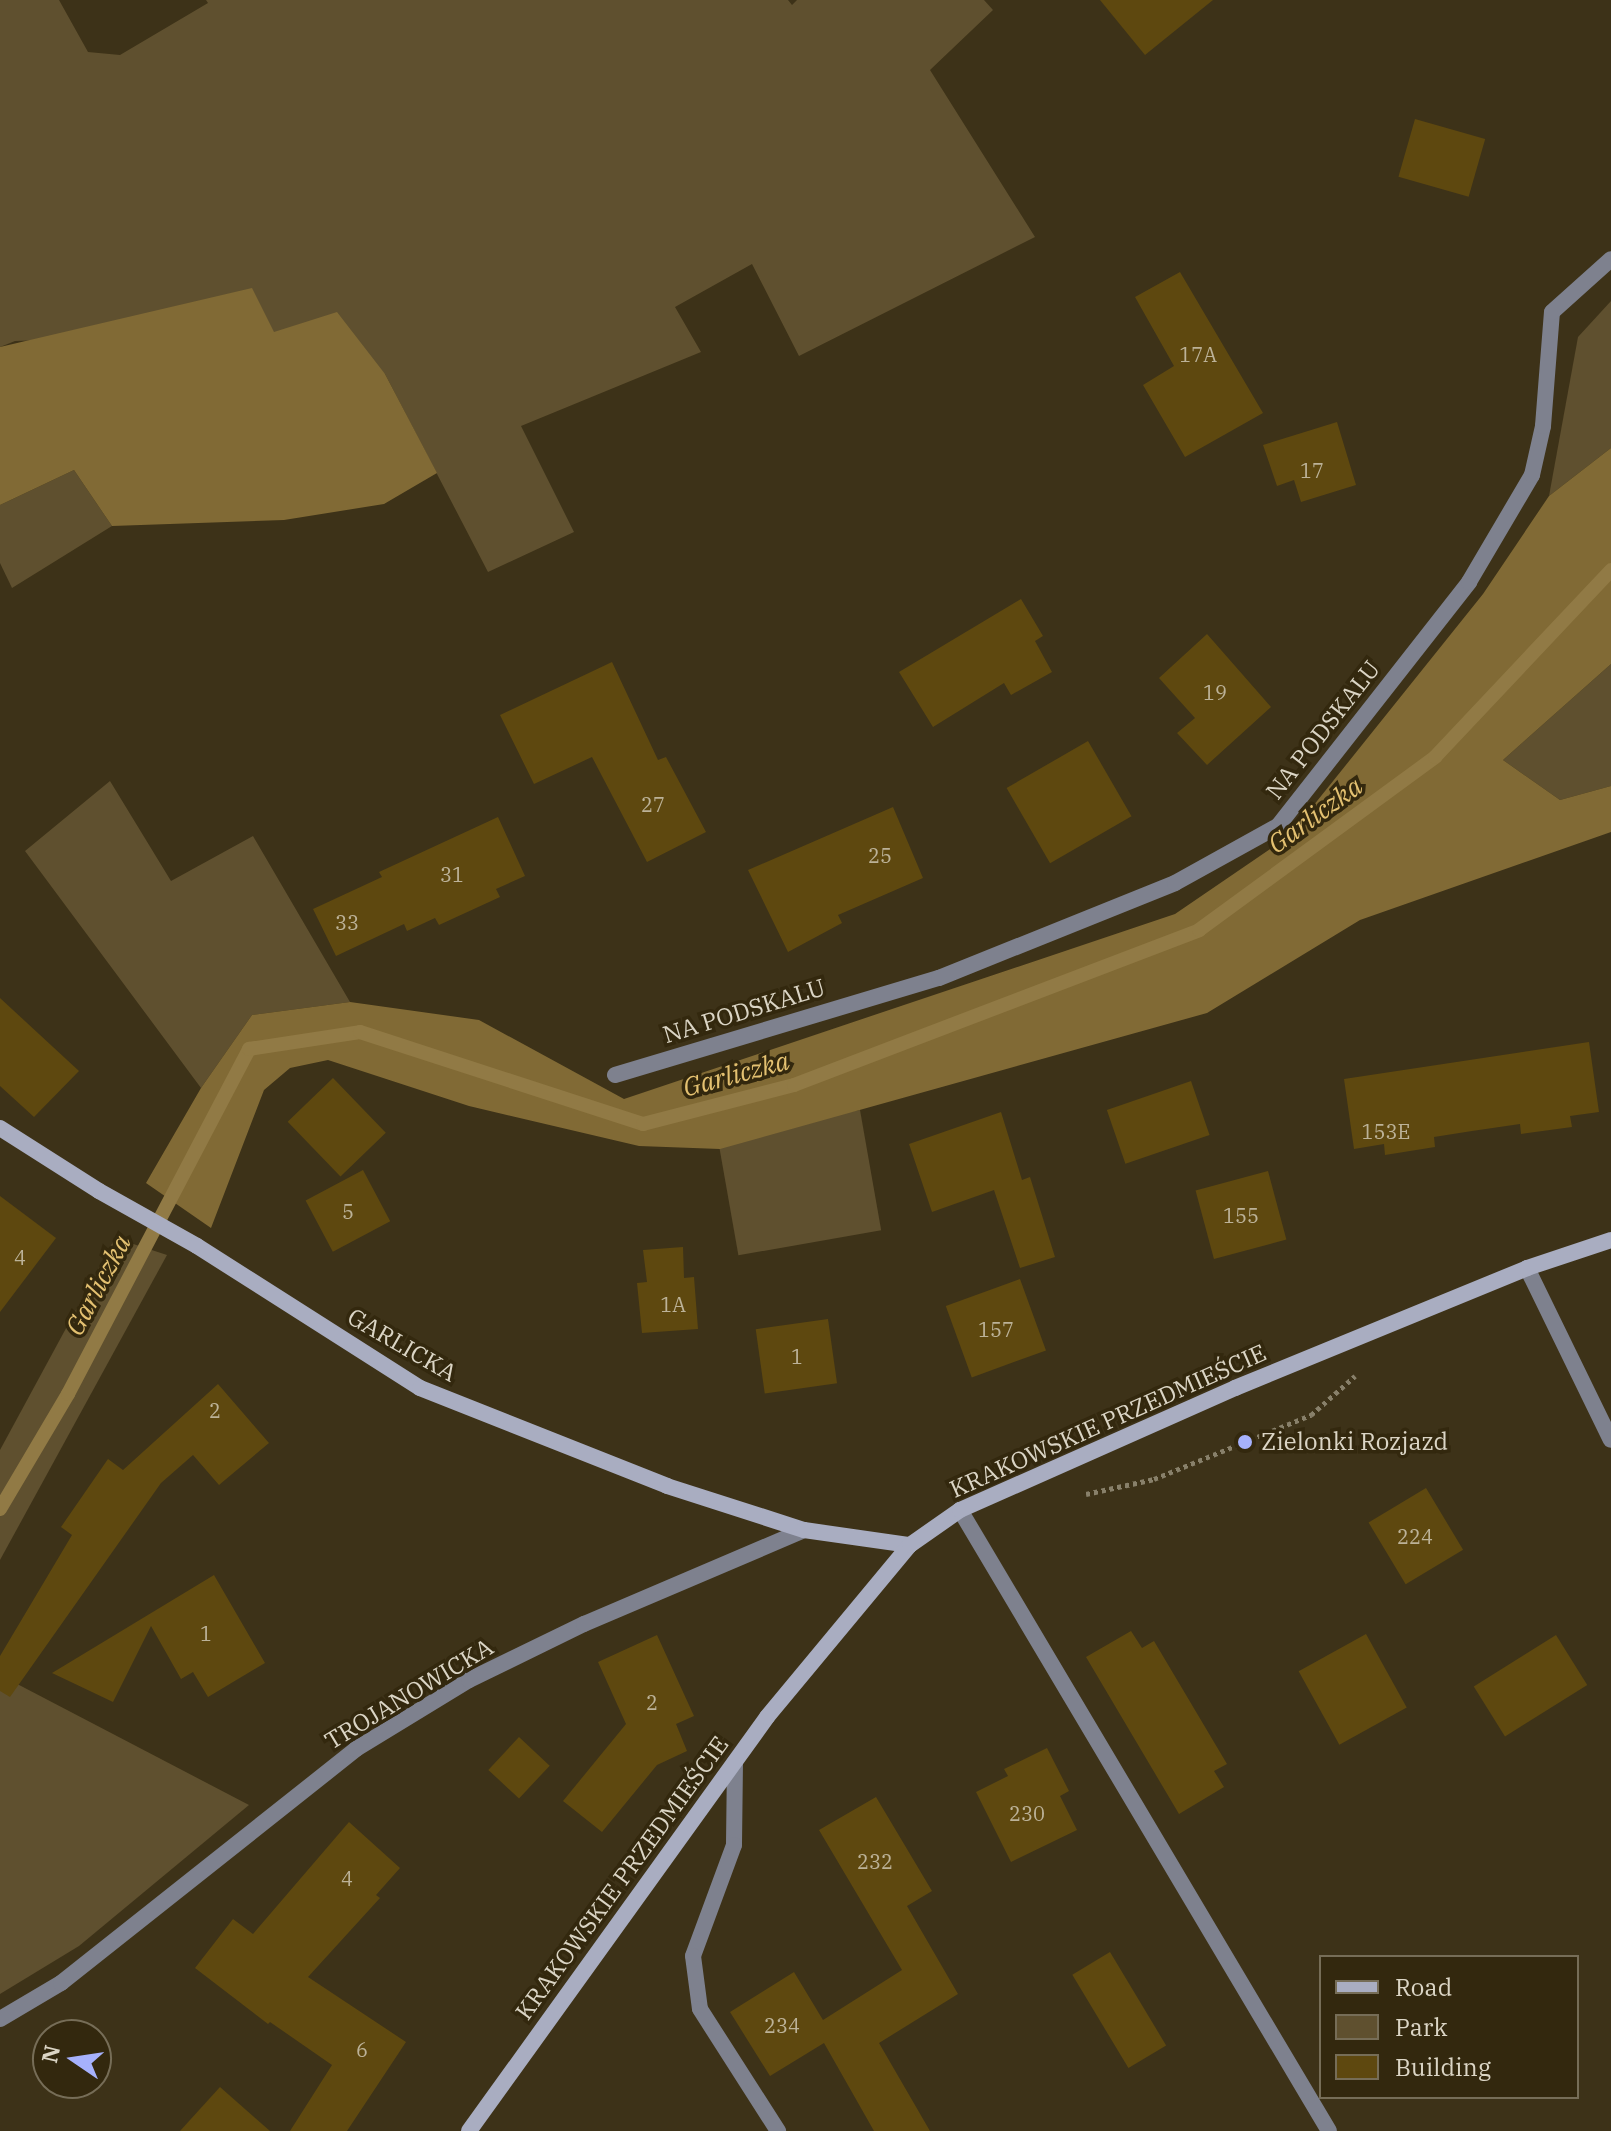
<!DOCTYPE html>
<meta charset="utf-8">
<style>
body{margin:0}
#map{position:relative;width:1611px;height:2131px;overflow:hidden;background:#3d3218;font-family:"IBM Plex Serif",serif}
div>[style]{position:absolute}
.green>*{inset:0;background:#5f502f;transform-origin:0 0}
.forest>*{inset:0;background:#816a35}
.stream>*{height:14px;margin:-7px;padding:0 7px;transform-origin:7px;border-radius:7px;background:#917a45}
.building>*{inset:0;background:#5e480f;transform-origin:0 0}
.path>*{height:5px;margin-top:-2.5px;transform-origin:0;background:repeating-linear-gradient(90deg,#88806a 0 4px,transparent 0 8px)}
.lane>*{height:16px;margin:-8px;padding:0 8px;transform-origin:8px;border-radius:8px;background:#7e818e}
.street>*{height:16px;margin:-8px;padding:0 8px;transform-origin:8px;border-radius:8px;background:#7e818e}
.secondary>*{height:16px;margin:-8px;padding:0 8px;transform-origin:8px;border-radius:8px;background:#a9adc1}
.dots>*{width:22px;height:22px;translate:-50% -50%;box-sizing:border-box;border:4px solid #33280e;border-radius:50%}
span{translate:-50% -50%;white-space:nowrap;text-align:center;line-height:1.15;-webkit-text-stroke:7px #33280e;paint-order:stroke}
.number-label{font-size:20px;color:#bcb298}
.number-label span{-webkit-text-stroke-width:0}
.street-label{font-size:24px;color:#dbd5c5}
.poi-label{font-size:24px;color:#dbd5c5}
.left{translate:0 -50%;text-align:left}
.water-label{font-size:26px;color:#e4c171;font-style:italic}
.legend{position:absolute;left:1319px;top:1955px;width:260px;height:144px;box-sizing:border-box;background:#33280e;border:2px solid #766d57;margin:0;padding:10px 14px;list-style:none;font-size:24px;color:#dbd5c5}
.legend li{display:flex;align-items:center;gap:16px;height:40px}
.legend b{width:40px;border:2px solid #766d57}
.north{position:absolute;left:32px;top:2019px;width:80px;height:80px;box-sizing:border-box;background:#33280e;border:2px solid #766d57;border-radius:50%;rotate:283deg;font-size:22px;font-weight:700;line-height:32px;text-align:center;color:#dbd5c5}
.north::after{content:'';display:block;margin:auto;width:28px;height:36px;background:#a6b1fc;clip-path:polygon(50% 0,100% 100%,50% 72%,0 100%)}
</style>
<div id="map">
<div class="green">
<i style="clip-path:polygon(0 0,59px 0,88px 52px,120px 55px,208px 3px,206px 0,788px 0,792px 5px,797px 0,984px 0,993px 10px,930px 70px,1035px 237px,799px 356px,752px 264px,675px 307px,701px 352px,521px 426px,574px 532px,488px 572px,385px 374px,274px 332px,15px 341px,0 347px)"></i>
<i style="clip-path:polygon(1611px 301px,1611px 448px,1549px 496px,1578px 337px)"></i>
<i style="clip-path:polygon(74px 470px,112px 526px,12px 588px,0 563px,0 505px)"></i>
<i style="clip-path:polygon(1611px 664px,1611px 786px,1560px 800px,1503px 760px)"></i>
<i style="clip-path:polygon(110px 781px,171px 881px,253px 836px,350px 1002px,252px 1015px,201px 1088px,25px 851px)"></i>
<i style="left:860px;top:1110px;width:122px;height:145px;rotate:80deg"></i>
<i style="clip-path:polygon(115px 1238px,167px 1255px,0 1560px,0 1450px)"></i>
<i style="clip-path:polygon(0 1675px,249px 1805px,79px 1946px,0 1994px)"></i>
</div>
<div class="forest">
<i style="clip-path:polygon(252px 288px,274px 332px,337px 312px,385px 374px,437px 473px,384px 504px,284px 520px,112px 526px,74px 470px,0 505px,0 347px)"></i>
<i style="clip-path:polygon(1611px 448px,1611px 664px,1503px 760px,1560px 800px,1611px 786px,1611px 832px,1360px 920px,1207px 1013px,720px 1149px,639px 1146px,469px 1106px,328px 1060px,290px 1068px,264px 1090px,211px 1228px,146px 1183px,201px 1088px,252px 1015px,350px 1002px,479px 1020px,624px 1099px,1175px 914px,1289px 836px,1483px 594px,1549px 496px)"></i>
</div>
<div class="stream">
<i style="left:0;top:1509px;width:134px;rotate:-59.4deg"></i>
<i style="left:68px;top:1394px;width:390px;rotate:-62.3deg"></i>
<i style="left:249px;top:1049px;width:112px;rotate:-8.7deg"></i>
<i style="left:360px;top:1032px;width:298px;rotate:18deg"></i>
<i style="left:643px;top:1124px;width:156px;rotate:-14.5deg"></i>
<i style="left:794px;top:1085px;width:434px;rotate:-20.9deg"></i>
<i style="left:1199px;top:930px;width:293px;rotate:-36.2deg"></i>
<i style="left:1435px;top:757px;width:257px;rotate:-46.7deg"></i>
</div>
<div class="building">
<i style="clip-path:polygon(1100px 0,1213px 0,1145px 55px)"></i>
<i style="left:1415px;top:119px;width:73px;height:60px;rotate:16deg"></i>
<i style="clip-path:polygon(1180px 272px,1263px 413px,1185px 457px,1143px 385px,1174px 366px,1135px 297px)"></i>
<i style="clip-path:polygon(1337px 422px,1356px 485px,1301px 502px,1294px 480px,1277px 486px,1263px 445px)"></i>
<i style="clip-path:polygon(1021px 599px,1043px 636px,1035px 641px,1052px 672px,1011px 695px,1004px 683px,933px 727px,899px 672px)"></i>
<i style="clip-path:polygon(1207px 634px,1271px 707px,1207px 765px,1177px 733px,1195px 718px,1159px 678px)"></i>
<i style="clip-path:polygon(612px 662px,658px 760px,666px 757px,706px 832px,647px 862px,592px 757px,534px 784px,500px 715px)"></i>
<i style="left:1088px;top:741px;width:87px;height:94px;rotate:60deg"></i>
<i style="clip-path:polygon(893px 807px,923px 878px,838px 915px,842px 923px,788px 952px,748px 870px)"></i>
<i style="clip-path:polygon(498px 817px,525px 876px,496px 889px,500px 897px,439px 925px,435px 918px,407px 931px,404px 924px,336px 956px,313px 909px,382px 877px,379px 872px)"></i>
<i style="clip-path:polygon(0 998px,79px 1071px,34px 1117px,0 1086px)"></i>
<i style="clip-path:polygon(1589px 1042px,1599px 1112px,1570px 1116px,1572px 1127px,1521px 1134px,1520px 1124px,1472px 1131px,1434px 1137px,1435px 1147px,1385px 1155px,1384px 1144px,1354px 1149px,1344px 1079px)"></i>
<i style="left:333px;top:1078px;width:76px;height:63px;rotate:46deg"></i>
<i style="left:1191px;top:1081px;width:57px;height:89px;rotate:71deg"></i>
<i style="clip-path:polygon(1001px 1112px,1022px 1180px,1030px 1177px,1055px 1257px,1020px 1268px,994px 1190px,932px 1212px,909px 1144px)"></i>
<i style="left:363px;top:1170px;width:58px;height:65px;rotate:62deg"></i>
<i style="left:1268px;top:1171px;width:71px;height:75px;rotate:75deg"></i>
<i style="clip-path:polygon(0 1196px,56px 1238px,0 1312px)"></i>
<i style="clip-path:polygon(683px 1247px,684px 1278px,694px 1277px,698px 1329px,642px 1333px,637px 1283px,647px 1282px,643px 1250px)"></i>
<i style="left:1020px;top:1279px;width:76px;height:79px;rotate:70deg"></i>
<i style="left:828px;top:1319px;width:65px;height:73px;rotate:82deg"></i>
<i style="clip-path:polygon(218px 1384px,269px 1443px,219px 1485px,193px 1455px,161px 1483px,10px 1697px,0 1691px,0 1656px,72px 1535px,61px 1527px,108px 1459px,123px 1470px)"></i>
<i style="left:1426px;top:1488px;width:72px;height:67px;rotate:59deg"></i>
<i style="clip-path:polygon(214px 1575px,265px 1663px,208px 1697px,193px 1672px,181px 1679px,151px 1626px,113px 1702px,52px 1673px)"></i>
<i style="clip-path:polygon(1131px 1631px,1142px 1648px,1154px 1641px,1227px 1764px,1214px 1771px,1224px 1787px,1179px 1814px,1086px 1657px)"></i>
<i style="left:1366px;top:1634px;width:84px;height:77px;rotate:61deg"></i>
<i style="clip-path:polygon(657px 1635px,694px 1716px,676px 1724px,687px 1751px,657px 1765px,602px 1832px,563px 1801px,626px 1724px,598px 1662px)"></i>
<i style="left:1556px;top:1635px;width:59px;height:97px;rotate:58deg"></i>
<i style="left:519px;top:1737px;width:42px;height:45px;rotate:43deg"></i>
<i style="clip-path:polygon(1047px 1748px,1069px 1791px,1060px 1796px,1077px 1830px,1011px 1862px,976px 1792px,1008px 1776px,1004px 1769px)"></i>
<i style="clip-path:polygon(876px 1797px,932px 1891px,907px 1906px,958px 1994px,879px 2043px,930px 2131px,874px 2131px,824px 2043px,770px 2076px,730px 2012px,794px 1972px,823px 2020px,902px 1970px,819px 1830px)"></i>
<i style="clip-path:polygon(349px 1822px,400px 1868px,376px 1895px,380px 1898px,308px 1977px,406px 2042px,347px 2131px,290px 2131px,332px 2065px,270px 2022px,268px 2024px,195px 1968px,233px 1919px,253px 1934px)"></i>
<i style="left:1110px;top:1952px;width:109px;height:44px;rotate:59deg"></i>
<i style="clip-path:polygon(220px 2087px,270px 2131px,180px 2131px)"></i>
</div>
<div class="path">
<i style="left:1086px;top:1494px;width:70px;rotate:-12.4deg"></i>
<i style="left:1154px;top:1479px;width:170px;rotate:-22.2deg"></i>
<i style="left:1311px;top:1415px;width:59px;rotate:-41.6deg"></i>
</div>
<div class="lane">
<i style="left:960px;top:1510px;width:722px;rotate:59.28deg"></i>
<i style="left:735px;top:1762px;width:83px;rotate:90.7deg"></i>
<i style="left:734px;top:1845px;width:118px;rotate:110.3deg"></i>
<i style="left:693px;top:1956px;width:53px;rotate:82.5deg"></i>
<i style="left:700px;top:2009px;width:145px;rotate:57.4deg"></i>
</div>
<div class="street">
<i style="left:615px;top:1075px;width:338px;rotate:-16.7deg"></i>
<i style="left:939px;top:978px;width:254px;rotate:-21.9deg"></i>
<i style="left:1175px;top:883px;width:118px;rotate:-29deg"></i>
<i style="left:1278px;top:826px;width:310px;rotate:-51.9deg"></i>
<i style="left:1469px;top:582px;width:124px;rotate:-59.5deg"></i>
<i style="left:1532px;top:475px;width:50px;rotate:-77.3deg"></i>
<i style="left:1543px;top:426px;width:114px;rotate:-85.5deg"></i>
<i style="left:1552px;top:312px;width:79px;rotate:-41.9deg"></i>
<i style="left:1527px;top:1268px;width:191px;rotate:64deg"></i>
<i style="left:0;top:2019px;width:71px;rotate:-30.5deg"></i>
<i style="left:61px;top:1983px;width:377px;rotate:-38.4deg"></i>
<i style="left:356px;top:1749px;width:132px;rotate:-31.4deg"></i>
<i style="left:469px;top:1680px;width:128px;rotate:-26deg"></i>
<i style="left:584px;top:1624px;width:239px;rotate:-23.1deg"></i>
</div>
<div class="secondary">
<i style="left:0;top:1128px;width:117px;rotate:32.5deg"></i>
<i style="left:99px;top:1191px;width:112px;rotate:29.3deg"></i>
<i style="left:197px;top:1246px;width:264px;rotate:32.5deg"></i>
<i style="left:420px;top:1388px;width:266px;rotate:21.6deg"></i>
<i style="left:667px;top:1486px;width:144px;rotate:17.8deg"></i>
<i style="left:804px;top:1530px;width:107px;rotate:8.1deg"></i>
<i style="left:469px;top:2131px;width:510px;rotate:-54.25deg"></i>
<i style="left:767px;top:1717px;width:224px;rotate:-50.3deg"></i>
<i style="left:910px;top:1545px;width:61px;rotate:-35deg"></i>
<i style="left:960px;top:1510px;width:301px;rotate:-23.9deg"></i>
<i style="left:1235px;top:1388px;width:316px;rotate:-22.3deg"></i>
<i style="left:1527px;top:1268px;width:89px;rotate:-18.4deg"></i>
</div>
<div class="dots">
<i style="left:1245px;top:1442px;background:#a6b1fc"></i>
</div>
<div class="number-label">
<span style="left:1198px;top:354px">17A</span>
<span style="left:1312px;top:470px">17</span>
<span style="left:1215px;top:692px">19</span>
<span style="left:653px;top:804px">27</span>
<span style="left:880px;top:855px">25</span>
<span style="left:452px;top:874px">31</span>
<span style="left:347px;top:922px">33</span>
<span style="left:1386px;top:1131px">153E</span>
<span style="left:348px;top:1211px">5</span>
<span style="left:1241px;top:1215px">155</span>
<span style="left:20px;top:1257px">4</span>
<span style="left:673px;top:1304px">1A</span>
<span style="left:996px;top:1329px">157</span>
<span style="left:797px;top:1356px">1</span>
<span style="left:215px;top:1410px">2</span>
<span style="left:1415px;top:1536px">224</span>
<span style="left:206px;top:1633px">1</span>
<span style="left:652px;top:1702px">2</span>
<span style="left:1027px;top:1813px">230</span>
<span style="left:875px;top:1861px">232</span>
<span style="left:347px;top:1878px">4</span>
<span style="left:782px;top:2025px">234</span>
<span style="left:362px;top:2049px">6</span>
</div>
<div class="street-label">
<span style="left:1323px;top:730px;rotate:-52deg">NA PODSKALU</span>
<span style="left:744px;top:1011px;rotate:-17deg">NA PODSKALU</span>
<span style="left:402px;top:1345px;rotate:30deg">GARLICKA</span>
<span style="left:1108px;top:1421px;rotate:-24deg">KRAKOWSKIE PRZEDMIEŚCIE</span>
<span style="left:409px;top:1694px;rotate:-31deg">TROJANOWICKA</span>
<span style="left:622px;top:1878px;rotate:-54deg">KRAKOWSKIE PRZEDMIEŚCIE</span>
</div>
<div class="poi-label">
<span class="left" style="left:1261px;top:1442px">Zielonki Rozjazd</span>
</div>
<div class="water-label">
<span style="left:1315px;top:815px;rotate:-36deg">Garliczka</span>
<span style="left:736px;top:1074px;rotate:-15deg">Garliczka</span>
<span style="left:98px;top:1285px;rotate:-62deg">Garliczka</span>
</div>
<ul class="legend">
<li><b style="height:10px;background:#a9adc1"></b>Road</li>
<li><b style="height:22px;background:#5f502f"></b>Park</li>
<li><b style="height:22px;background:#5e480f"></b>Building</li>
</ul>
<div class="north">N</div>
</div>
